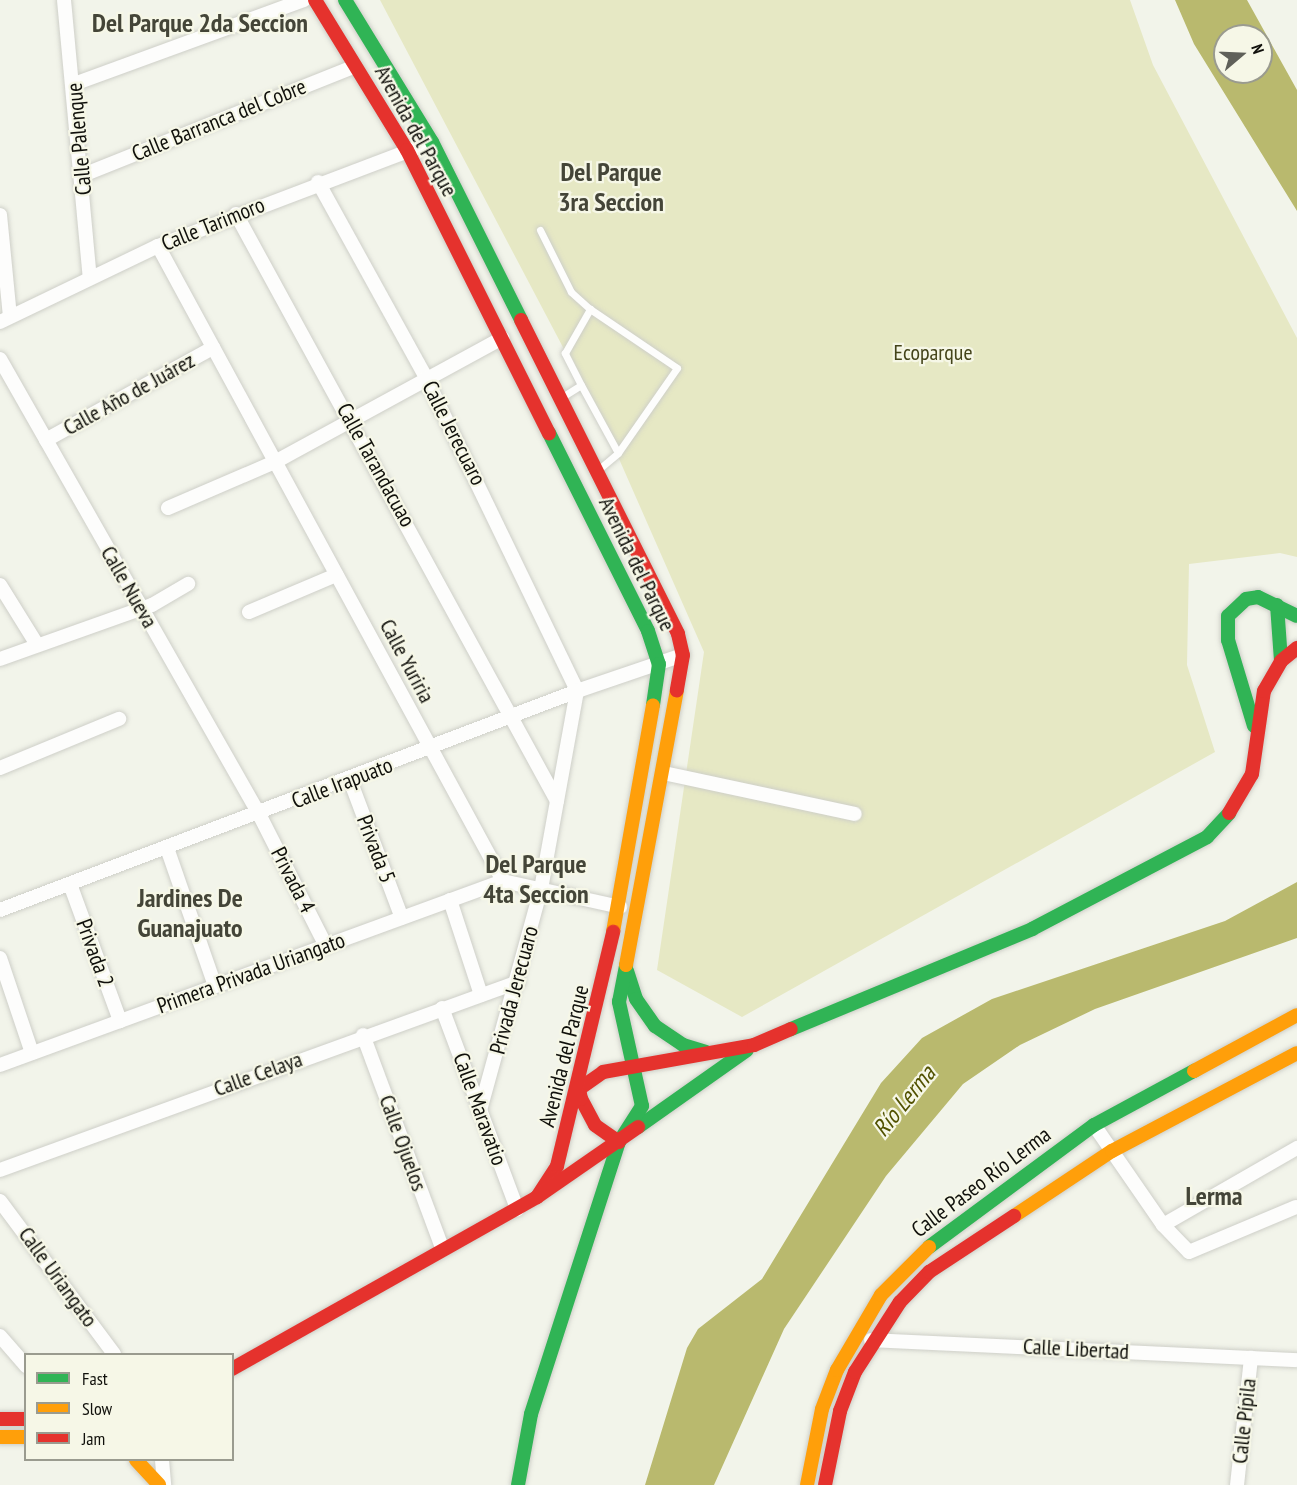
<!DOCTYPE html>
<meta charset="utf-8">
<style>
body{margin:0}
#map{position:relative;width:1297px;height:1485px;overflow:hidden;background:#f2f4ea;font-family:"PT Sans Narrow",sans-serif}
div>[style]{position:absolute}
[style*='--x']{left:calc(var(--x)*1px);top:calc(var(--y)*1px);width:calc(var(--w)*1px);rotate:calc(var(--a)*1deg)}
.green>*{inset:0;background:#e6e8c4}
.water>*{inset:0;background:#b9b96e}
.roads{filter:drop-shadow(0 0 2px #cecfc8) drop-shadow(0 0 2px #cecfc8)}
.lane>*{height:7px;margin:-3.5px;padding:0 3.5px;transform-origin:3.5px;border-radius:3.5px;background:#fdfdfc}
.street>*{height:14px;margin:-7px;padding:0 7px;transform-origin:7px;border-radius:7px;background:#fdfdfc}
.fast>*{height:14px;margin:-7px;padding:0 7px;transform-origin:7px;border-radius:7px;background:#30b455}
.slow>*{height:14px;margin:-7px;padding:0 7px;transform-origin:7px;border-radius:7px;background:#ff9f0a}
.jam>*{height:14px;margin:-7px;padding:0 7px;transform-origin:7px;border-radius:7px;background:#e5322d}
span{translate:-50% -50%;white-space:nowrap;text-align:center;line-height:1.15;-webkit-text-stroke:4.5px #f6f7e7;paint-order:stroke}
.street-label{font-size:22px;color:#10100b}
.park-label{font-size:22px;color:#44441a}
.water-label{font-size:24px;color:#515100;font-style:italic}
.quarter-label{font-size:26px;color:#444538;font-weight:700}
.legend{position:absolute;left:24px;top:1353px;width:210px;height:108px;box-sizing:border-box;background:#f6f7e7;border:2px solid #9a9b8f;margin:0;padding:8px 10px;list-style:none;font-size:18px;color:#10100b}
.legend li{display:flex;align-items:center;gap:12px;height:30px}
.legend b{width:30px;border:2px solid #9a9b8f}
.north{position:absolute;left:1213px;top:24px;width:60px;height:60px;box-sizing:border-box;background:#f6f7e7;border:2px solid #9a9b8f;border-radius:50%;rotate:71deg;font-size:16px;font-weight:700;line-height:24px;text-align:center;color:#10100b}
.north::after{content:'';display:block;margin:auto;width:21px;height:27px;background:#5f6059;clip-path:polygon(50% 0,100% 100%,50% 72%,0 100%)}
</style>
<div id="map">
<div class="green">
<i style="clip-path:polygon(380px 0,1130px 0,1153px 65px,1297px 338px,1297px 557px,1280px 553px,1189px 564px,1187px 665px,1215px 752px,742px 1017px,657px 970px,704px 652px,605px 427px)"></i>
</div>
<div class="water">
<i style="clip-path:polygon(evenodd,1175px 0,1247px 0,1297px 90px,1297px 211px,1194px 44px,1175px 0,1225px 36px,1261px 36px,1261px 72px,1225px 72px,1225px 36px)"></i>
<i style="clip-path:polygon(1297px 882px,1297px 938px,1095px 1009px,1020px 1045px,963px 1084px,886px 1176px,784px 1329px,714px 1485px,645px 1485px,687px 1348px,698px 1329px,762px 1279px,881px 1083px,922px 1038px,992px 999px,1225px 921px)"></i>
</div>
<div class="roads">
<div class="lane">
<i style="--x:540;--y:230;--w:69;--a:63.4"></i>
<i style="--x:571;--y:292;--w:25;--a:42"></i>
<i style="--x:581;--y:385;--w:77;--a:61.4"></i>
<i style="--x:562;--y:397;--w:22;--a:-32"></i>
<i style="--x:581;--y:385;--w:36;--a:-117"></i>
<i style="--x:565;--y:353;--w:51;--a:-60.4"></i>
<i style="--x:590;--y:309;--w:105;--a:34.1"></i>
<i style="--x:677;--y:368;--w:103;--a:124.8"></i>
<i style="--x:618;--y:453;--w:25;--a:140"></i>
</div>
<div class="street">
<i style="--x:64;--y:0;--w:279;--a:84.7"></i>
<i style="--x:74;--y:84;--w:245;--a:-20.1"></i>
<i style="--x:83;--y:175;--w:293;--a:-21.8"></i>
<i style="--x:318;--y:182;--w:224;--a:61.1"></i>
<i style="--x:426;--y:378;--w:348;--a:64.2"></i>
<i style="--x:577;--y:691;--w:201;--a:100.3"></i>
<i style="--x:541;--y:889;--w:230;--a:105.4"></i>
<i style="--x:236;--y:214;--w:669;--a:61.33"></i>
<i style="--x:0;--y:215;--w:102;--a:84.4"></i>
<i style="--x:158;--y:246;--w:723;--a:61.48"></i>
<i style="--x:0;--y:322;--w:175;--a:-25.7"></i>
<i style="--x:158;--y:246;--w:293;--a:-20.8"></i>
<i style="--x:0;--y:359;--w:524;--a:60.35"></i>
<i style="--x:259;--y:814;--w:148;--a:63.1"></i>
<i style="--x:46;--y:440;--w:191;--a:-28.9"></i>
<i style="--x:168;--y:508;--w:116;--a:-23.3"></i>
<i style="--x:275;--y:462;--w:259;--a:-28.6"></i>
<i style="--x:0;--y:585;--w:68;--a:58.2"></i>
<i style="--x:249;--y:612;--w:95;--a:-23"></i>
<i style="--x:0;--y:659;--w:161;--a:-19.6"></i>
<i style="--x:152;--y:605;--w:42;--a:-30.3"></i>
<i style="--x:0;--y:768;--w:129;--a:-22.4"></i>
<i style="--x:664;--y:773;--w:195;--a:12.1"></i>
<i style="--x:350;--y:780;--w:147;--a:69.4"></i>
<i style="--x:167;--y:848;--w:146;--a:70.8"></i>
<i style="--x:503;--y:881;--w:120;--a:12.5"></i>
<i style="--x:70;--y:884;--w:146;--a:69.9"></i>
<i style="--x:450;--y:900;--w:100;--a:71.9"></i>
<i style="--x:0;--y:910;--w:617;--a:-20.78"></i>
<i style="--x:577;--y:691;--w:112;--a:-18.8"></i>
<i style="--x:0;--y:958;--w:100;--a:71.4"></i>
<i style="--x:442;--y:1008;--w:215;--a:69.5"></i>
<i style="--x:363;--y:1035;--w:229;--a:69.6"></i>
<i style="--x:0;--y:1065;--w:536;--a:-20.09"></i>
<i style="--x:1094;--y:1125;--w:121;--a:55.4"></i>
<i style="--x:1163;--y:1225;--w:37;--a:46"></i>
<i style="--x:1189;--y:1252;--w:116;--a:-22.8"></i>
<i style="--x:0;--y:1170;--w:551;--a:-19.95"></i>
<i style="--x:0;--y:1201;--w:191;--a:53.3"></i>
<i style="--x:1163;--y:1225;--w:155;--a:-29.9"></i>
<i style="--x:0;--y:1336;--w:40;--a:49"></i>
<i style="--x:871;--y:1340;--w:426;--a:2.7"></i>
<i style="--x:162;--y:1460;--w:25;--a:85"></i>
<i style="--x:1237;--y:1485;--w:128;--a:-83.7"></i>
</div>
<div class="fast">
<i style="--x:345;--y:0;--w:167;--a:58.5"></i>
<i style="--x:432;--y:142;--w:199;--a:63.4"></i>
<i style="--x:549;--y:433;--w:221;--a:63.4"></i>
<i style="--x:648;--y:631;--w:35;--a:72"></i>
<i style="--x:659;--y:664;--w:41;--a:98.3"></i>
<i style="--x:1277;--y:605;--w:56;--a:85.9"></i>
<i style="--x:1254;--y:726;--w:90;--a:-106.8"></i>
<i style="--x:1228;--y:640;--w:24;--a:-90"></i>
<i style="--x:1228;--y:616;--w:25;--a:-43"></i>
<i style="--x:1246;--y:599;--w:12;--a:-9"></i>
<i style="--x:1258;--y:597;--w:43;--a:26"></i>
<i style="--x:627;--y:971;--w:29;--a:72"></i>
<i style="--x:636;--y:999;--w:33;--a:55"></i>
<i style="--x:655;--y:1026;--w:34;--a:34"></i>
<i style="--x:683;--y:1045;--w:24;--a:17"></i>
<i style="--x:791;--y:1029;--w:261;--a:-22.5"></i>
<i style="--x:1032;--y:929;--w:198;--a:-27.7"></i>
<i style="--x:1207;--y:837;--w:33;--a:-47"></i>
<i style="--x:638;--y:1127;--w:133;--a:-35.2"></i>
<i style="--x:929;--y:1247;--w:205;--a:-36.5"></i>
<i style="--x:1094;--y:1125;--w:114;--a:-28.4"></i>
<i style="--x:518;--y:1485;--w:72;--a:-79.6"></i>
<i style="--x:531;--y:1414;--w:286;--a:-72.1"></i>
<i style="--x:619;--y:1142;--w:43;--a:-57.4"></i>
<i style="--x:642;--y:1106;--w:107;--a:-102.5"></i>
<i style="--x:619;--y:1002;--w:38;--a:-79"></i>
</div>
<div class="slow">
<i style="--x:613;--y:932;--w:230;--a:-80"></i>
<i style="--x:626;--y:965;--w:280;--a:-79.5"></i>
<i style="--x:1194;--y:1071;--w:117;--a:-28.5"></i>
<i style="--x:1014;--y:1216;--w:118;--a:-33.6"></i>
<i style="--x:1112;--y:1151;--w:209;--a:-27.9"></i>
<i style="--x:0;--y:1437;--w:26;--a:0"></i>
<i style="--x:136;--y:1460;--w:34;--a:47"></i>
<i style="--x:807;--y:1485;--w:77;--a:-78.8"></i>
<i style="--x:822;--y:1409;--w:42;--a:-69"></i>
<i style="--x:837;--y:1370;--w:87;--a:-59.6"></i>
<i style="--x:881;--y:1295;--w:68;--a:-45"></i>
</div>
<div class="jam">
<i style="--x:315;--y:0;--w:176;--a:58.5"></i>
<i style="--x:407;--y:150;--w:317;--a:63.4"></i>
<i style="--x:521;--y:320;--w:351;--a:63.4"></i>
<i style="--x:678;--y:634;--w:22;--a:77"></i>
<i style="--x:683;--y:655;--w:36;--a:100"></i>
<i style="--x:1229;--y:813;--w:45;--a:-59.5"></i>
<i style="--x:1252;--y:774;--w:84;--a:-81.8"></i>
<i style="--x:1264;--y:691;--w:34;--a:-60"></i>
<i style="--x:1281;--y:661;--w:21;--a:-39"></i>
<i style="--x:619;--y:1142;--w:29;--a:-145"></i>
<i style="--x:595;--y:1125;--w:30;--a:-118"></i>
<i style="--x:581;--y:1099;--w:10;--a:-101"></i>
<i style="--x:579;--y:1089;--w:29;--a:-35"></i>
<i style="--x:603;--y:1072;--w:153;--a:-10.1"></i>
<i style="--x:754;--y:1045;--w:40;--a:-23.4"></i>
<i style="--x:537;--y:1197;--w:37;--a:-57"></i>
<i style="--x:557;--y:1166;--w:241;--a:-76.5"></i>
<i style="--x:232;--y:1369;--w:350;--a:-29.4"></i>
<i style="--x:537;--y:1197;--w:123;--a:-34.7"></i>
<i style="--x:0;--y:1419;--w:26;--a:0"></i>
<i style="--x:825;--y:1485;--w:76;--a:-78.5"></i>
<i style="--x:840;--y:1411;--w:42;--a:-69"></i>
<i style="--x:855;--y:1372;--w:83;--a:-57.3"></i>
<i style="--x:900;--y:1302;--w:42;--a:-46"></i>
<i style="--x:929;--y:1272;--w:102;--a:-33.4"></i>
</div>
</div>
<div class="street-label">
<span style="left:219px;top:120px;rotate:-22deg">Calle Barranca del Cobre</span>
<span style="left:416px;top:131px;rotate:61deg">Avenida del Parque</span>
<span style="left:79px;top:139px;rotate:-95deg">Calle Palenque</span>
<span style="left:213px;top:224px;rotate:-22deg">Calle Tarimoro</span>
<span style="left:129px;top:394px;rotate:-29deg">Calle Año de Juárez</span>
<span style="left:454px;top:433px;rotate:63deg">Calle Jerecuaro</span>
<span style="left:376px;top:465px;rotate:61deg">Calle Tarandacuao</span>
<span style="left:637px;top:564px;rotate:64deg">Avenida del Parque</span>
<span style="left:129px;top:587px;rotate:60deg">Calle Nueva</span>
<span style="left:407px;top:661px;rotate:62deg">Calle Yuriria</span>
<span style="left:342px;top:783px;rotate:-21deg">Calle Irapuato</span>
<span style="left:376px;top:849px;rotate:69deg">Privada 5</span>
<span style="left:293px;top:880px;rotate:63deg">Privada 4</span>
<span style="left:95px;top:953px;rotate:70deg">Privada 2</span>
<span style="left:251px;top:973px;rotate:-20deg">Primera Privada Uriangato</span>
<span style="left:514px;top:990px;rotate:-75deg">Privada Jerecuaro</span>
<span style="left:564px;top:1056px;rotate:-76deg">Avenida del Parque</span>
<span style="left:258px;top:1074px;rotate:-20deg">Calle Celaya</span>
<span style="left:480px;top:1109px;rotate:70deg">Calle Maravatio</span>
<span style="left:403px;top:1143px;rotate:70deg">Calle Ojuelos</span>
<span style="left:981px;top:1182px;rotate:-37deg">Calle Paseo Río Lerma</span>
<span style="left:58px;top:1277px;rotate:54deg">Calle Uriangato</span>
<span style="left:1076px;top:1349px;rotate:3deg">Calle Libertad</span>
<span style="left:1244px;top:1421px;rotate:-84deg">Calle Pípila</span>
</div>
<div class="park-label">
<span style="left:933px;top:353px">Ecoparque</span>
</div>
<div class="water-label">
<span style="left:904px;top:1101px;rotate:-51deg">Río Lerma</span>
</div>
<div class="quarter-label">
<span style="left:200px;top:23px">Del Parque 2da Seccion</span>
<span style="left:611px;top:187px">Del Parque<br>3ra Seccion</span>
<span style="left:536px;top:879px">Del Parque<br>4ta Seccion</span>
<span style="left:190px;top:913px">Jardines De<br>Guanajuato</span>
<span style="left:1214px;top:1196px">Lerma</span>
</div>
<ul class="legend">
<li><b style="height:8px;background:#30b455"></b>Fast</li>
<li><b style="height:8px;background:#ff9f0a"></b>Slow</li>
<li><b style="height:8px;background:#e5322d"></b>Jam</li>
</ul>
<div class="north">N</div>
</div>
